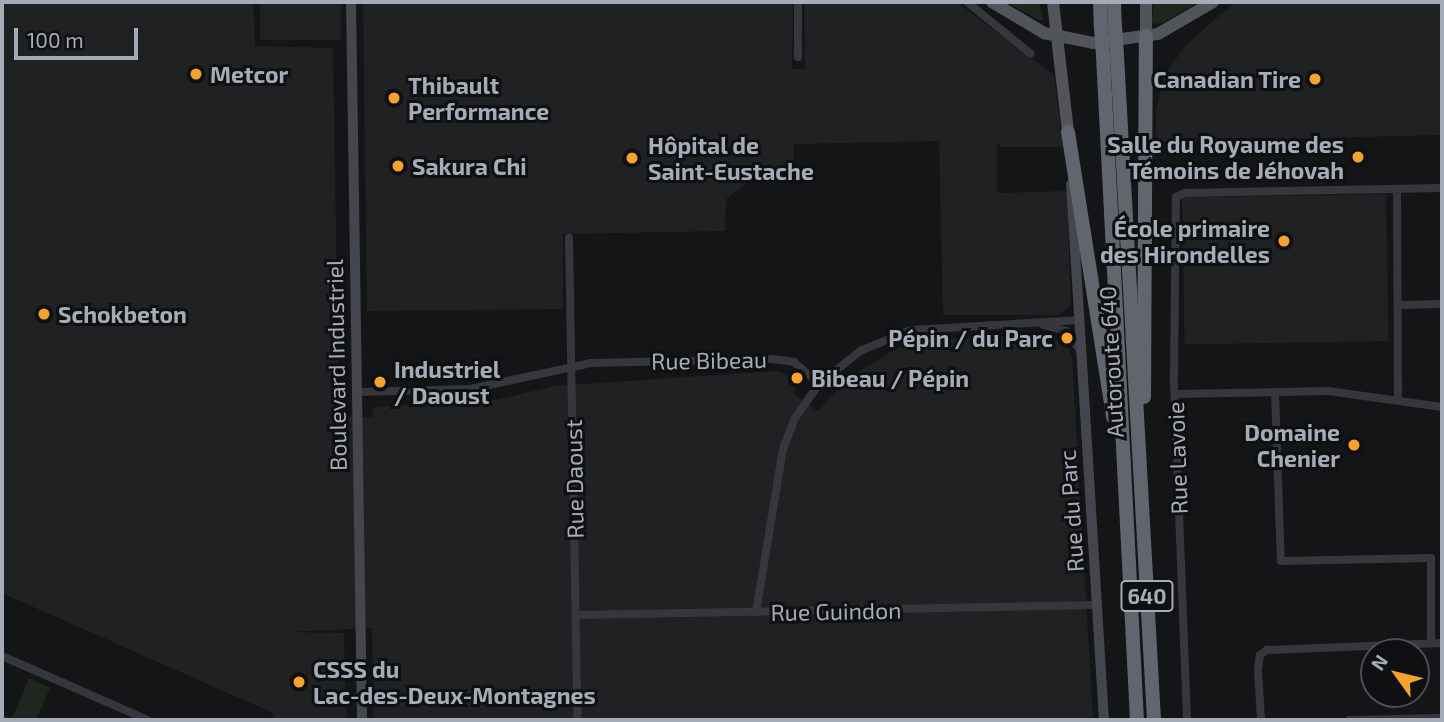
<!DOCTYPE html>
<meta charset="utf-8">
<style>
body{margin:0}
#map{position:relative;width:1444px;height:722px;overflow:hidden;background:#141516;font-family:"Exo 2",sans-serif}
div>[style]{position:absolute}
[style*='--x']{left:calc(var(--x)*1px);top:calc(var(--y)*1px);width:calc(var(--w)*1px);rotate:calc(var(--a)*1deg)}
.built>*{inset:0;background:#202123;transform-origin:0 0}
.green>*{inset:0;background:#1e261f}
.street>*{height:8px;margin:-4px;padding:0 4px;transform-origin:4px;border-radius:4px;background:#35373c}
.secondary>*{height:10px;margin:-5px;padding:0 5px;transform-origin:5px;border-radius:5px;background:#43464c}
.primary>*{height:12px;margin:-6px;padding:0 6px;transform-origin:6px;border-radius:6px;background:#51545b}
.highway>*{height:14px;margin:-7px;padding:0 7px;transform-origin:7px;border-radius:7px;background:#61656d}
.highway-bridge>*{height:14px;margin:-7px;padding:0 7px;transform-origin:7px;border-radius:7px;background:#61656d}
.dots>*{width:19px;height:19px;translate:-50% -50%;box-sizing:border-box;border:4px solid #0f1011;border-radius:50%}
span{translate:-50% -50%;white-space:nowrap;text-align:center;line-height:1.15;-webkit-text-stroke:6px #0f1011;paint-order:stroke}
.shield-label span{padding:2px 5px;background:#0f1011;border:2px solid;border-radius:5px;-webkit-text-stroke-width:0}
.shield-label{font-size:21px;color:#a6acb7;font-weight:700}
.poi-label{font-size:23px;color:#a6acb7;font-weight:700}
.left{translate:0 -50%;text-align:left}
.right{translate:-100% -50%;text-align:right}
.street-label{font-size:23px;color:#a6acb7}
.frame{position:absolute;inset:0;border:4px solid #a6acb7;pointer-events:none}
.north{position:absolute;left:1360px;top:638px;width:70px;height:70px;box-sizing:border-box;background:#0f1011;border:2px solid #4b4e53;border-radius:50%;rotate:304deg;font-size:19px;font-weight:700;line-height:28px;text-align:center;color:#a6acb7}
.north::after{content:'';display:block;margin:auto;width:24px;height:32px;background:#f9a22a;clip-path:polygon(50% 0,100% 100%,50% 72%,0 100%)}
.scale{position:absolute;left:14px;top:28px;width:124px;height:32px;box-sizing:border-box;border:4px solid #a6acb7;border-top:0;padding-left:9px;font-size:21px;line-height:24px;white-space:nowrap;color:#a6acb7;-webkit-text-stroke:5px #0f1011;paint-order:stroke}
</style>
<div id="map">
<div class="built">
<i style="clip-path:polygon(2px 2px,253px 2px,255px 46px,333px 48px,339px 417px,372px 417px,374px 407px,497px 400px,554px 386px,777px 371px,788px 375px,795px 385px,794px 394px,817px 411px,849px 378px,897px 348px,929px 340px,1019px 335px,1065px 340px,1072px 357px,1093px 720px,374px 720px,372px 628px,287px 632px,344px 633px,346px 720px,274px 720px,273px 713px,2px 593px)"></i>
<i style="left:260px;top:2px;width:81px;height:38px"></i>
<i style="clip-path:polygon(363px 2px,793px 2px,792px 69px,805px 69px,804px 2px,957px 2px,1054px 75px,1063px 147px,1001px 147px,997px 141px,997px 193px,1067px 191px,1071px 305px,1059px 315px,943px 315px,939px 141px,794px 144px,793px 172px,761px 173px,726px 199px,725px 231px,563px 234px,563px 309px,367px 311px)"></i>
<i style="clip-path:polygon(1235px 2px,1442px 2px,1442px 135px,1156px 142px,1156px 110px,1164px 75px,1187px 44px)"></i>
<i style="left:1386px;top:194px;width:147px;height:204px;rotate:89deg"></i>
</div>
<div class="green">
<i style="clip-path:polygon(1006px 2px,1039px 2px,1043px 20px,1039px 20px)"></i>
<i style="clip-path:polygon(1153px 2px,1199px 2px,1162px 23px,1152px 24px)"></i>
<i style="clip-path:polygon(29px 678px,50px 688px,36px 720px,2px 720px,2px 715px,12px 718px)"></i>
</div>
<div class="street">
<i style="--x:798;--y:2;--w:55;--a:90"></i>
<i style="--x:967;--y:2;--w:82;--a:39.1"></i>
<i style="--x:1397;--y:189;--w:211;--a:89.7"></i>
<i style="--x:569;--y:238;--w:482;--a:89"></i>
<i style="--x:1398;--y:305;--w:44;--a:-1.3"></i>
<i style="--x:1044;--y:325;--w:23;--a:15"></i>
<i style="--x:1066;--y:331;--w:24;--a:54"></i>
<i style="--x:358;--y:392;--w:112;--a:-1.5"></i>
<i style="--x:470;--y:389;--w:124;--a:-12.1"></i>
<i style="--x:591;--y:363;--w:180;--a:-1.3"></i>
<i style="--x:771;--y:359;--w:23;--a:7"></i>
<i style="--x:794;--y:362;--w:33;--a:41"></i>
<i style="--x:819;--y:384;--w:53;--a:-38.8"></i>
<i style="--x:860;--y:351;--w:55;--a:-22.4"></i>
<i style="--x:911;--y:330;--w:166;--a:-3.4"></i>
<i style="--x:1275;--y:393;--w:168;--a:88"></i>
<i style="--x:1281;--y:561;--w:150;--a:-1.1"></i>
<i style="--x:1431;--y:558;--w:85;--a:90"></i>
<i style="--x:1175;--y:394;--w:153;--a:-1.1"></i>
<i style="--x:1328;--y:391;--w:115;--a:8"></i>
<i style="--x:756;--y:612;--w:165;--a:-80.6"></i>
<i style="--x:783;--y:449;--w:33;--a:-69"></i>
<i style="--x:795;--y:418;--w:42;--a:-54.8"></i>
<i style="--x:576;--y:615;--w:521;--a:-1.1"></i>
<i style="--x:2;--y:656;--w:159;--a:23.7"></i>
<i style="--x:1187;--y:720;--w:344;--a:-92.2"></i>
<i style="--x:1174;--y:376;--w:179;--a:-89.4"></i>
<i style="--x:1176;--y:197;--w:10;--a:-24"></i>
<i style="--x:1185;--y:193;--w:257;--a:-1.1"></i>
<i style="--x:1261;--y:720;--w:51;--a:-93.4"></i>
<i style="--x:1258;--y:669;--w:14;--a:-82"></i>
<i style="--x:1260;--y:655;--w:9;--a:-36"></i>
<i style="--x:1267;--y:650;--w:175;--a:-2.3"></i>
<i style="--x:1349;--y:720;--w:93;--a:-1.2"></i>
</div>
<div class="secondary">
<i style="--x:351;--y:2;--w:718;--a:89.12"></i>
<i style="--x:1071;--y:184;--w:537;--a:86.48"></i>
</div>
<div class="primary">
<i style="--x:992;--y:2;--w:61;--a:30.8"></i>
<i style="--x:1044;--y:33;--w:50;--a:11.5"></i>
<i style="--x:1093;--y:43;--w:66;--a:-7.9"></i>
<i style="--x:1158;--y:34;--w:64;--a:-30.2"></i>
<i style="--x:1053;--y:2;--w:131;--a:83.4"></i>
<i style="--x:1146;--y:2;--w:34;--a:90"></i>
</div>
<div class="highway">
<i style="--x:1100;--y:2;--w:25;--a:88"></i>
<i style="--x:1114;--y:2;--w:24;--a:88"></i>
<i style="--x:1103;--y:56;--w:665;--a:87.07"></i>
<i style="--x:1117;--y:56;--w:665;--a:86.81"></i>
<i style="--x:1068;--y:132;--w:289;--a:81"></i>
<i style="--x:1144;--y:397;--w:361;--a:-89.7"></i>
</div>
<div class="highway-bridge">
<i style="--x:1115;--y:26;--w:30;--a:86"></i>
<i style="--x:1101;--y:27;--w:29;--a:86"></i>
</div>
<div class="dots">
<i style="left:196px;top:74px;background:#f9a22a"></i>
<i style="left:1315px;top:79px;background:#f9a22a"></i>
<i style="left:394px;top:98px;background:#f9a22a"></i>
<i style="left:1358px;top:157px;background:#f9a22a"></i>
<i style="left:632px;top:158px;background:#f9a22a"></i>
<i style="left:398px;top:166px;background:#f9a22a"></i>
<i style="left:1284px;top:241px;background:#f9a22a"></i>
<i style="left:44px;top:314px;background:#f9a22a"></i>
<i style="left:1067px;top:338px;background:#f9a22a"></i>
<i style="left:797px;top:378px;background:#f9a22a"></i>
<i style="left:380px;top:382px;background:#f9a22a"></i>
<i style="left:1354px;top:445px;background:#f9a22a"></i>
<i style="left:299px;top:682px;background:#f9a22a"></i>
</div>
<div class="shield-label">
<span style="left:1147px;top:596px">640</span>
</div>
<div class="poi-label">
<span class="left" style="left:210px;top:74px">Metcor</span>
<span class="right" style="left:1301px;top:79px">Canadian Tire</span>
<span class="left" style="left:408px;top:98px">Thibault<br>Performance</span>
<span class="right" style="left:1344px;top:157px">Salle du Royaume des<br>Témoins de Jéhovah</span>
<span class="left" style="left:648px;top:158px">Hôpital de<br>Saint-Eustache</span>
<span class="left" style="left:412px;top:166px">Sakura Chi</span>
<span class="right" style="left:1270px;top:241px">École primaire<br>des Hirondelles</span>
<span class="left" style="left:58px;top:314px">Schokbeton</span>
<span class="right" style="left:1053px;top:338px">Pépin / du Parc</span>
<span class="left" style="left:394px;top:382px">Industriel<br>/ Daoust</span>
<span class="left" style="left:811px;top:378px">Bibeau / Pépin</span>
<span class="right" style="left:1340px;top:445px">Domaine<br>Chenier</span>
<span class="left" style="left:313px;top:682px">CSSS du<br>Lac-des-Deux-Montagnes</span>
</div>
<div class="street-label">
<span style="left:709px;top:360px;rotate:-1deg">Rue Bibeau</span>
<span style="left:1111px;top:362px;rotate:-93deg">Autoroute 640</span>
<span style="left:336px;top:365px;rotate:-91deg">Boulevard Industriel</span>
<span style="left:1177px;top:458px;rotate:-92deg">Rue Lavoie</span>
<span style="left:574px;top:479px;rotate:-91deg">Rue Daoust</span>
<span style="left:1071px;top:511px;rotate:-94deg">Rue du Parc</span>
<span style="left:836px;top:611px;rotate:-1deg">Rue Guindon</span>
</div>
<div class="frame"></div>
<div class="north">N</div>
<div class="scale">100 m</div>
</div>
